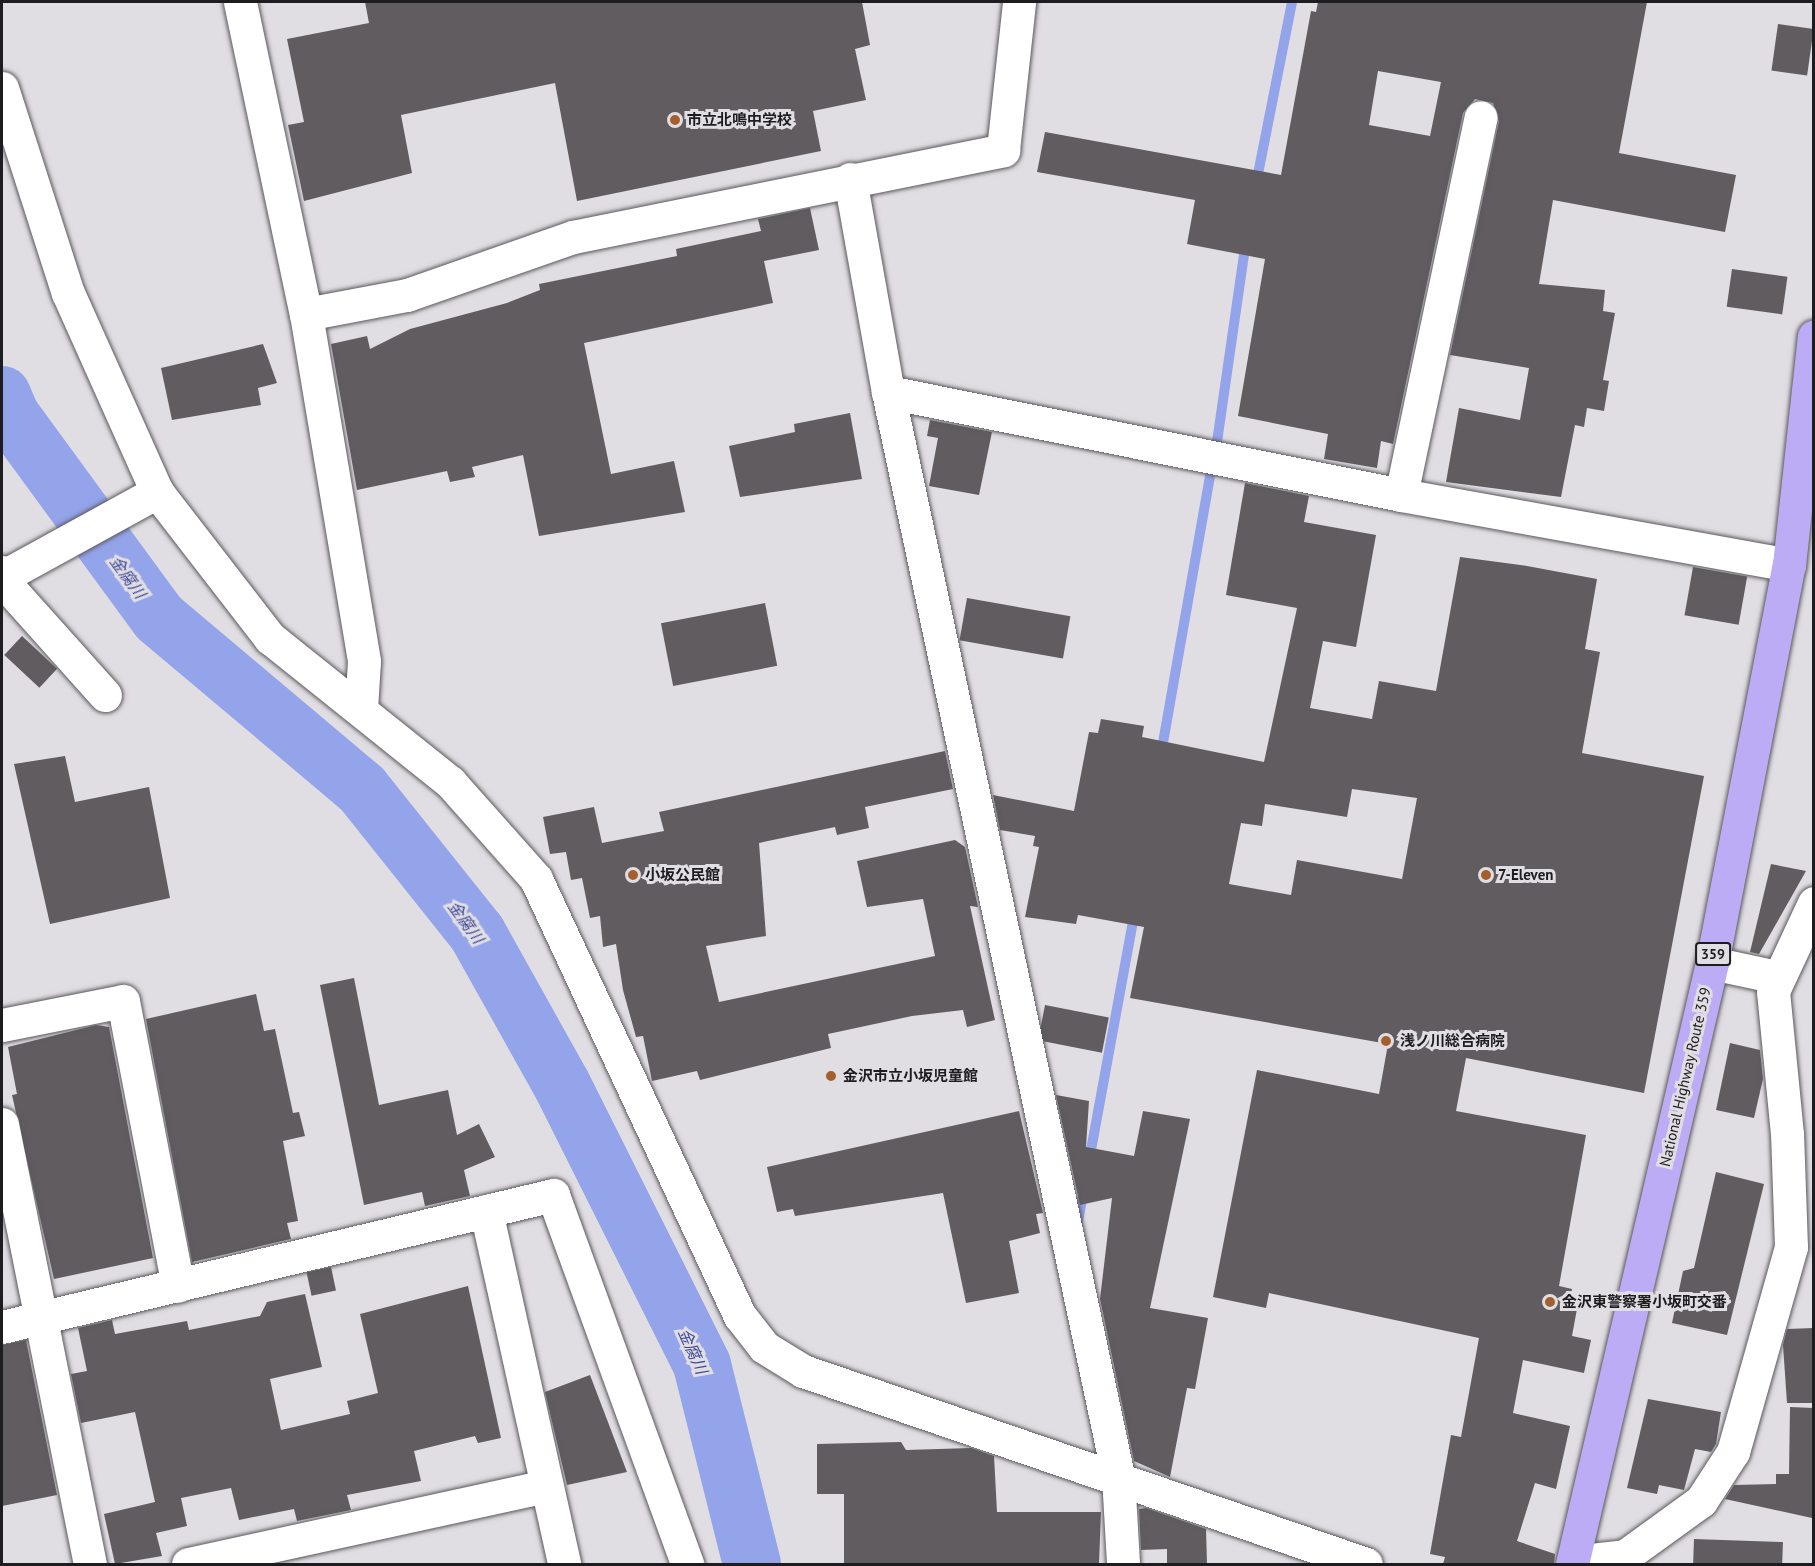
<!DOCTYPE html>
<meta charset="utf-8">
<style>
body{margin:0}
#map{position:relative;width:1815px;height:1566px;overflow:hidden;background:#e1dee3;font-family:"PT Sans","Noto Sans JP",sans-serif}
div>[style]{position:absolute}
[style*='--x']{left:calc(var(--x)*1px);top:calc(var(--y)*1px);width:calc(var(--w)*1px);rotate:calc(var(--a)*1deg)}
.stream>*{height:10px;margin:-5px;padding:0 5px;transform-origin:5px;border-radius:5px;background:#93a4ea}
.river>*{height:58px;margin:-29px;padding:0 29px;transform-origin:29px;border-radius:29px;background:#93a4ea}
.building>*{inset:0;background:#605c5f;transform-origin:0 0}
.roads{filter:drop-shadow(0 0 2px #5a585c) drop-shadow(0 0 2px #5a585c)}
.street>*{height:33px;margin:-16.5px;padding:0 16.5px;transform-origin:16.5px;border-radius:16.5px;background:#fff}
.secondary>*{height:33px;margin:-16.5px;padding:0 16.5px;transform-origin:16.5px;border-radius:16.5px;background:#fff}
.highway>*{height:33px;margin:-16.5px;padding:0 16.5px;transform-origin:16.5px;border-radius:16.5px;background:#bcacf6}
.dots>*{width:16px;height:16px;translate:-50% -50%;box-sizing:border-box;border:3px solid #e1dee3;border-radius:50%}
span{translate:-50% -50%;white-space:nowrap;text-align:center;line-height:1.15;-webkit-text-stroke:6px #e1dee3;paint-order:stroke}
.shield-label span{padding:2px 4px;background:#e1dee3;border:2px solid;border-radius:4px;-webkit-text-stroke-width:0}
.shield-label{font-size:14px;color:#1d1c1e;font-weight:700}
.poi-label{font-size:15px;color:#1d1c1e;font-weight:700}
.left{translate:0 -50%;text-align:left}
.street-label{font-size:15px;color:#1d1c1e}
.water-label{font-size:16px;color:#3b4698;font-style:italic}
.frame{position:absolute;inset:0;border:3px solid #1d1c1e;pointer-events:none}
</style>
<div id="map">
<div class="stream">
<i style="--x:1256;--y:184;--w:186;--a:-78.8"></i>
<i style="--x:1217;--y:442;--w:203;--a:-81.8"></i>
<i style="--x:1161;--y:754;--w:292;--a:-80"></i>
<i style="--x:1089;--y:1161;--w:254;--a:-79.6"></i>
<i style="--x:1077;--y:1226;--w:36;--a:-79"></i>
</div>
<div class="river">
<i style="--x:2;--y:395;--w:23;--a:67"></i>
<i style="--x:11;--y:416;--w:250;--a:53.8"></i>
<i style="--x:159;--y:618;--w:265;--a:40.1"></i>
<i style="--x:362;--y:789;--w:184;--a:51.4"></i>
<i style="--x:477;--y:933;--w:174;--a:60.8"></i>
<i style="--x:562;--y:1085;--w:313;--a:63.4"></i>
<i style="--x:702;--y:1365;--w:205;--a:75.9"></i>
</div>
<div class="building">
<i style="clip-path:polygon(365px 2px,862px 2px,870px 45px,855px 49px,866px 100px,813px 111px,821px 151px,577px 201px,555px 83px,401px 115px,412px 173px,304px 201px,288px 125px,304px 122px,287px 39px,369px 23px)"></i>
<i style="clip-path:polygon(evenodd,1318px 2px,1647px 2px,1619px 153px,1736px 175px,1725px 232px,1553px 200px,1539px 284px,1605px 290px,1603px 311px,1615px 313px,1603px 380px,1609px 381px,1604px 411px,1587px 408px,1584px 427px,1575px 425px,1561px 497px,1446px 482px,1459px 408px,1520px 420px,1529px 368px,1450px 355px,1499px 121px,1493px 103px,1475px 99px,1463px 113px,1393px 444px,1381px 441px,1377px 468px,1324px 459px,1328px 434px,1238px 416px,1265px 259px,1187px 244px,1195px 200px,1037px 172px,1045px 132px,1281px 175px,1311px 11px,1316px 12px,1318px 2px,1378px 71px,1441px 82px,1430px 136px,1369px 125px,1378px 71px)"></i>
<i style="left:1778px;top:24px;width:36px;height:47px;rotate:8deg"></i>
<i style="clip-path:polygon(810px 208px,819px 250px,764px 261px,773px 303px,584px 343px,611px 474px,674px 461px,685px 512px,539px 536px,523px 455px,472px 467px,475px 477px,450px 482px,447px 471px,357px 490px,331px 344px,367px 336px,370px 349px,410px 329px,507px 303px,540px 290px,539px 284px,677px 256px,676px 249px,761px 231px,758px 219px)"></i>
<i style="left:1732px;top:269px;width:56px;height:38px;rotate:8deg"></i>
<i style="clip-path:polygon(263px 344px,277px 383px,258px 388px,261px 405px,172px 420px,161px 368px)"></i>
<i style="clip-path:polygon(850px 413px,862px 479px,740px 497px,729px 446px,795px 432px,794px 424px)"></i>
<i style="clip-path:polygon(930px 420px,992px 432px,979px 495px,929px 486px,938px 438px,927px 436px)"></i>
<i style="clip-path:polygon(evenodd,1245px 483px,1309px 496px,1304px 522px,1376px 535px,1356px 647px,1323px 641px,1310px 708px,1372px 719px,1379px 681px,1436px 691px,1460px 557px,1527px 566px,1597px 579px,1585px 649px,1600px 652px,1582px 753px,1704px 776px,1644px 1093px,1466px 1058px,1456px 1111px,1586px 1135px,1559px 1286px,1572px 1289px,1571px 1296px,1579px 1298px,1572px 1336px,1591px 1340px,1584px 1373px,1523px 1360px,1513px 1413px,1570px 1426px,1556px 1489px,1535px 1483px,1517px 1541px,1555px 1554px,1554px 1564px,1443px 1564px,1445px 1557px,1430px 1554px,1451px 1435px,1461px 1437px,1479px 1338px,1269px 1293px,1266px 1308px,1213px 1297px,1257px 1070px,1379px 1094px,1388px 1044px,1130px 998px,1144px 927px,1078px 915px,1076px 924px,1025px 917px,1039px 847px,1033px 846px,1035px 836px,1000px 830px,993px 795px,1074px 811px,1089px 732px,1098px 733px,1101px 719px,1144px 726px,1142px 737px,1264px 762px,1297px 608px,1226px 595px,1245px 483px,1352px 789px,1417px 798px,1402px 879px,1297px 860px,1291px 895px,1229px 884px,1241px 823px,1262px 826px,1265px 804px,1347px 817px,1352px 789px)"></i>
<i style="left:1693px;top:567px;width:55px;height:49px;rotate:10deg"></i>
<i style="left:967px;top:598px;width:105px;height:43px;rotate:10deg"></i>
<i style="left:765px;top:603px;width:64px;height:106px;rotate:79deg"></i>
<i style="left:22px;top:636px;width:48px;height:26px;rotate:43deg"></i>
<i style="clip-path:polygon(945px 751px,953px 789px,865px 807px,869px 828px,837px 835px,835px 827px,759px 843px,766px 936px,706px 946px,719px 1002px,935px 956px,923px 899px,867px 907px,857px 861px,955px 840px,965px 847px,978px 907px,970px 906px,995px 1020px,967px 1027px,963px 1010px,912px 1016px,828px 1034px,831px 1048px,700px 1080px,697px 1071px,652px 1081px,643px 1036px,636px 1037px,623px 990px,616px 944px,603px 947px,600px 916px,590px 918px,582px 878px,571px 880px,566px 852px,550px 854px,543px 817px,594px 807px,602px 843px,664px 831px,659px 812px)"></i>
<i style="clip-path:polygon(65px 756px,75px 802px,149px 787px,170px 898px,50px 924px,14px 764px)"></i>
<i style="clip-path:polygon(1771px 864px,1806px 871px,1759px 954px,1750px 952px)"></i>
<i style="clip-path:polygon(354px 978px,379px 1105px,448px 1090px,457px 1135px,479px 1124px,495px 1157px,464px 1170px,470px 1196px,425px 1206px,422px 1192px,364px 1205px,320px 985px)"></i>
<i style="clip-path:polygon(256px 994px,264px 1031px,275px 1029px,293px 1113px,299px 1112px,305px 1136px,283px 1141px,298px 1221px,287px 1223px,291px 1239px,192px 1262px,146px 1019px)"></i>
<i style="left:1045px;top:1005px;width:65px;height:36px;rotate:11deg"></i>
<i style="clip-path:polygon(96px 1025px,109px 1027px,153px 1258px,54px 1279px,12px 1095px,17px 1094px,8px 1047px)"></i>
<i style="clip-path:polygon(1730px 1043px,1760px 1050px,1763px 1079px,1754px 1118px,1716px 1110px)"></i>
<i style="clip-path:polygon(1056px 1095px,1089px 1101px,1086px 1147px,1134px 1156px,1143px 1111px,1190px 1119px,1150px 1308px,1208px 1318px,1195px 1389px,1187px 1388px,1170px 1477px,1134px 1461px,1100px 1299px,1112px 1198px,1080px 1205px)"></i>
<i style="clip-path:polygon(1019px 1111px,1043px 1213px,1036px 1214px,1040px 1233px,1009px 1241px,1019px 1293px,966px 1303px,943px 1193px,795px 1216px,793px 1209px,777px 1212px,767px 1167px)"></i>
<i style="clip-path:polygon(1716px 1172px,1764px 1184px,1727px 1335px,1672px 1323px,1683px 1271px,1694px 1268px)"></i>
<i style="left:331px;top:1267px;width:24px;height:25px;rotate:78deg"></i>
<i style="clip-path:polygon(468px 1286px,501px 1438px,478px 1443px,475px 1436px,414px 1451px,421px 1481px,347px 1495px,351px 1510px,297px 1521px,294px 1509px,239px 1520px,231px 1488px,181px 1498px,187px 1526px,156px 1533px,162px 1556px,115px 1564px,104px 1514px,155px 1502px,135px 1412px,81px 1423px,71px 1374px,87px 1371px,78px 1328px,112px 1320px,115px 1334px,187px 1321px,189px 1330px,260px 1316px,267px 1302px,305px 1294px,322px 1367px,270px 1379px,281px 1430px,350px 1414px,347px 1401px,378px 1393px,360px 1314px)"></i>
<i style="clip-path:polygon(1814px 1328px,1814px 1403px,1787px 1403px,1783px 1345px,1787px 1329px)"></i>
<i style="clip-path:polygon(26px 1340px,57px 1495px,2px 1506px,2px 1345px)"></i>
<i style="clip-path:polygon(590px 1375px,627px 1472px,567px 1485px,545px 1392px)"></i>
<i style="clip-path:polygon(1648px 1399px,1721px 1412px,1716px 1444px,1711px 1452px,1695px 1449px,1684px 1490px,1659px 1485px,1657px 1494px,1627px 1488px)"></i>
<i style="clip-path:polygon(1790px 1407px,1814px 1408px,1812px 1518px,1725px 1499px,1734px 1485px,1776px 1484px,1776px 1474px,1789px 1474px)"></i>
<i style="clip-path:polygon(901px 1442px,906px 1450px,971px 1448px,994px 1456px,997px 1512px,1101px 1512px,1099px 1564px,844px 1564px,844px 1494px,817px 1494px,817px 1444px)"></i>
<i style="clip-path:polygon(1146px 1508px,1206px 1529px,1207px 1564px,1167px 1564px,1167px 1549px,1141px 1550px,1139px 1509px)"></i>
<i style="left:1694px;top:1539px;width:89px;height:25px;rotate:2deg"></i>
</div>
<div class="roads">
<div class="street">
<i style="--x:240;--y:2;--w:319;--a:78.1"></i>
<i style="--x:306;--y:314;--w:352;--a:80.5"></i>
<i style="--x:364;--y:661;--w:48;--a:93.6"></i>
<i style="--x:2;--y:88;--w:215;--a:72.2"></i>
<i style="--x:68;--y:293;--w:218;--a:65.9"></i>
<i style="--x:157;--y:492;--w:185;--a:52.3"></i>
<i style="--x:270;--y:638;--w:231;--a:38.7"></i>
<i style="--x:450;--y:782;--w:130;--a:48.4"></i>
<i style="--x:536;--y:879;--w:482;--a:65"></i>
<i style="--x:740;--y:1316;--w:39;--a:52"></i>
<i style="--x:764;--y:1347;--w:46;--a:31.6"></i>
<i style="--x:803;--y:1371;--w:595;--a:18.92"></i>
<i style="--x:850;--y:179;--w:216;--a:79.9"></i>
<i style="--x:888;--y:392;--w:1108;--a:78.02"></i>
<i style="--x:1118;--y:1476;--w:88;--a:86.7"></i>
<i style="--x:306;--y:314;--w:103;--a:-10.7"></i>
<i style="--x:407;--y:295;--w:176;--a:-19.3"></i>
<i style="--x:573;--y:237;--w:439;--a:-11.4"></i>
<i style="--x:1003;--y:150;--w:149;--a:-83.8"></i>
<i style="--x:888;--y:392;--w:523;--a:11.35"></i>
<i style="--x:1401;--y:495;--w:394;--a:10.2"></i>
<i style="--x:1401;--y:495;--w:386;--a:-78.1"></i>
<i style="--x:2;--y:572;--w:20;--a:63"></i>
<i style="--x:11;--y:590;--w:141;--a:48.2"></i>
<i style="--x:4;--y:576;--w:175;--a:-28.8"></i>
<i style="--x:1712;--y:963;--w:66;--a:12.2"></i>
<i style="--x:2;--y:1025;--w:123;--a:-11.2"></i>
<i style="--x:123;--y:1001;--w:290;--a:79.1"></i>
<i style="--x:2;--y:1124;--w:449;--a:78.7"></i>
<i style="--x:486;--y:1211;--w:362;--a:77.5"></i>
<i style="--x:2;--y:1327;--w:567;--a:-13.47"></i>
<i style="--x:553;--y:1195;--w:393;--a:70"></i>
<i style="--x:188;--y:1564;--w:367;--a:-12.3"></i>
</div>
<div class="secondary">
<i style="--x:1573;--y:1562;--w:52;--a:-6.6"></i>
<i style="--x:1625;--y:1556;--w:94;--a:-35.9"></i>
<i style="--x:1701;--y:1501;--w:59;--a:-56.9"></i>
<i style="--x:1733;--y:1452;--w:213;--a:-74.2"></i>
<i style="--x:1791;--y:1247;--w:113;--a:-92"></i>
<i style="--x:1787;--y:1134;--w:144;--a:-95.6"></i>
<i style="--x:1773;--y:991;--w:97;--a:-65"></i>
</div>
<div class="highway">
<i style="--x:1572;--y:1564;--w:617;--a:-76.89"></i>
<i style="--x:1712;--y:963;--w:405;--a:-79.1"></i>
<i style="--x:1789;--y:565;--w:230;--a:-83.8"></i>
</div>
</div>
<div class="dots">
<i style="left:675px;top:120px;background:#a3602e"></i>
<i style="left:633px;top:875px;background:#a3602e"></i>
<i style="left:1486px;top:875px;background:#a3602e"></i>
<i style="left:1386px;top:1041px;background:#a3602e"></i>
<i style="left:831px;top:1076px;background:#a3602e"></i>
<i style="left:1550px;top:1302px;background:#a3602e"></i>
</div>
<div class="shield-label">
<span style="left:1713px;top:954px">359</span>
</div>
<div class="poi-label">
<span class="left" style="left:687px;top:120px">市立北鳴中学校</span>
<span class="left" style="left:645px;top:875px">小坂公民館</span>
<span class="left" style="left:1498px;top:875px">7-Eleven</span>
<span class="left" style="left:1400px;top:1041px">浅ノ川総合病院</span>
<span class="left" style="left:843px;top:1076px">金沢市立小坂児童館</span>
<span class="left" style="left:1562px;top:1302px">金沢東警察署小坂町交番</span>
</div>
<div class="street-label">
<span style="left:1685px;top:1077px;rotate:-77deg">National Highway Route 359</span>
</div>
<div class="water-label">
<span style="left:128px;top:577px;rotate:54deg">金腐川</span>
<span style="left:466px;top:922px;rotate:54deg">金腐川</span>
<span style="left:693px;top:1351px;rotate:66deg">金腐川</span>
</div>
<div class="frame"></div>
</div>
